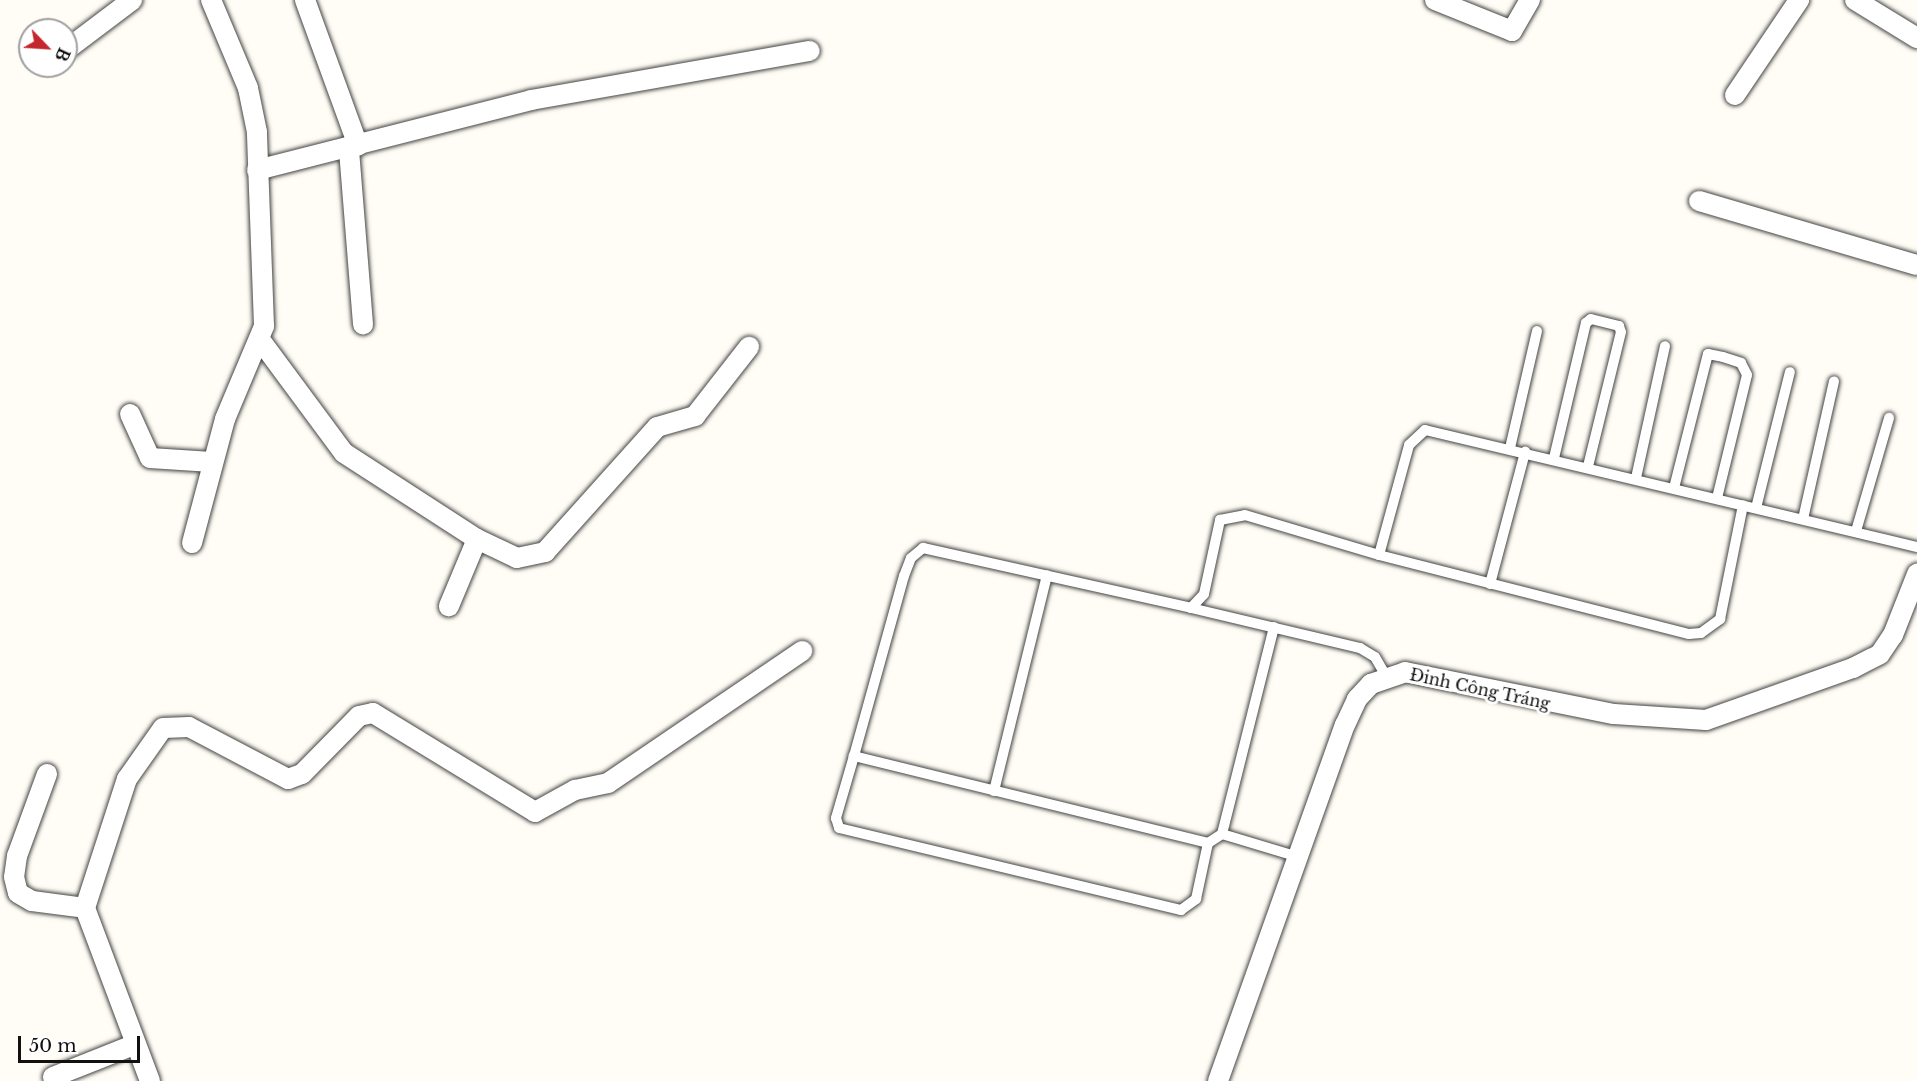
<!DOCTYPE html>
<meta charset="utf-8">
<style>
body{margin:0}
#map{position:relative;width:1917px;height:1081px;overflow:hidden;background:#fffdf5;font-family:"Libre Baskerville",serif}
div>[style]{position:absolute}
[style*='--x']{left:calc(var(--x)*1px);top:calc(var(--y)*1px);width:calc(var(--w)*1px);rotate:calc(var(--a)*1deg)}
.roads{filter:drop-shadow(0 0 2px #444) drop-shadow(0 0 2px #444)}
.service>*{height:10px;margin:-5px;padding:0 5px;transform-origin:5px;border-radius:5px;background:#fff}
.minor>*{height:20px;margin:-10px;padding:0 10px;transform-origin:10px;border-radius:10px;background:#fff}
span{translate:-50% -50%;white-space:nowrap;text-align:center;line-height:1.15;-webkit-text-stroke:6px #fff;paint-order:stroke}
.street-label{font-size:16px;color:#111}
.north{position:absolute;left:18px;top:18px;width:60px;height:60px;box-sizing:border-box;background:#fff;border:2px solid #a0a0a0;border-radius:50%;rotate:115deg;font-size:16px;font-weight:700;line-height:24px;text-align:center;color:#111}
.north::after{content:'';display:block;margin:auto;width:21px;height:27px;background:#c4262e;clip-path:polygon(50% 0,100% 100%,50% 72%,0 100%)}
.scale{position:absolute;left:18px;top:1036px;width:122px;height:27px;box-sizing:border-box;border:3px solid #111;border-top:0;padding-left:8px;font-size:18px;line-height:21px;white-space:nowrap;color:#111;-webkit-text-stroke:4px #fff;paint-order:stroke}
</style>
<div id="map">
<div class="roads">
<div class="service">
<i style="--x:1510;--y:448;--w:120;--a:-77"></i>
<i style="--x:1554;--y:458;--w:139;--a:-76.7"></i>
<i style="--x:1586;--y:323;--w:6;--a:-39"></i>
<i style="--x:1591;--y:319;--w:29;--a:14"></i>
<i style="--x:1619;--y:326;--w:6;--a:72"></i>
<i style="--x:1621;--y:332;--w:138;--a:103.8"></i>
<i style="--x:1636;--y:478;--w:135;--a:-77.6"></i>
<i style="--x:1674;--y:488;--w:138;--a:-75.8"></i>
<i style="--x:1708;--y:354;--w:15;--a:11"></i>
<i style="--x:1723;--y:357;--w:19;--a:18"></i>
<i style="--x:1741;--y:363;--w:13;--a:63"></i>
<i style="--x:1747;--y:375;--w:127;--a:103.7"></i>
<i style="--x:1756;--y:508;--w:140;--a:-76"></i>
<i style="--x:1803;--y:519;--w:141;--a:-77.3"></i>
<i style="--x:1856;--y:531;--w:118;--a:-73.7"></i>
<i style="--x:1379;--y:555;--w:114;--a:-74.7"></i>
<i style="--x:1409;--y:445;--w:22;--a:-43"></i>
<i style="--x:1425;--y:430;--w:506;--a:13.38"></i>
<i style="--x:1490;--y:584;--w:137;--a:-75.1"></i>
<i style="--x:1191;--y:608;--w:174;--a:13.3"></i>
<i style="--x:1360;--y:648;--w:17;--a:31"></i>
<i style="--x:1375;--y:657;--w:22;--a:60"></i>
<i style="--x:1274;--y:627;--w:213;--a:104.1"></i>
<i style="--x:1222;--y:834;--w:17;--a:147"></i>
<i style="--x:1208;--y:843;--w:365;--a:-166.2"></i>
<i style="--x:854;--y:756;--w:187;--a:-74.5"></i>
<i style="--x:904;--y:576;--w:19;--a:-69"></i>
<i style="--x:911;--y:558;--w:16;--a:-40"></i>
<i style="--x:923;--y:548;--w:275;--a:12.6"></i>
<i style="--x:1191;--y:608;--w:19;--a:-47"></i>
<i style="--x:1204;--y:594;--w:76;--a:-77.8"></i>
<i style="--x:1220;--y:520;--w:25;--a:-11"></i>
<i style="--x:1245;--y:515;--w:140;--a:16.6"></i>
<i style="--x:1379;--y:555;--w:320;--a:14.3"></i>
<i style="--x:1689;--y:634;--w:12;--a:-5"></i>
<i style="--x:1701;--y:633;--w:24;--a:-36"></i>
<i style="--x:1720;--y:619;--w:116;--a:-78.6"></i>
<i style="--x:854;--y:756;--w:65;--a:106.2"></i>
<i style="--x:836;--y:818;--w:10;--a:73"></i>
<i style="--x:839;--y:828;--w:352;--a:13.5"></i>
<i style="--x:1181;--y:910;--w:19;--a:-36"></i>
<i style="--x:1196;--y:899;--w:57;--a:-77.9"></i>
<i style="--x:994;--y:791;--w:222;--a:-76.2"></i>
<i style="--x:1222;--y:834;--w:79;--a:16.8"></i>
</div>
<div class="minor">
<i style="--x:305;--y:0;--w:155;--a:70"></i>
<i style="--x:1435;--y:0;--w:83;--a:21.9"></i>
<i style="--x:1512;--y:31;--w:36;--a:-60"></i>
<i style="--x:1855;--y:0;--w:73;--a:31.5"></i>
<i style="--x:66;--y:50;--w:83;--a:-37.1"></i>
<i style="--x:1735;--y:95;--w:115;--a:-56"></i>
<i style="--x:349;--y:150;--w:175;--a:85.4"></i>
<i style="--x:257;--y:170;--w:283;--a:-14.3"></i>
<i style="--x:531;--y:100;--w:283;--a:-10"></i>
<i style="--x:1699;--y:201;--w:227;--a:16.4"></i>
<i style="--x:261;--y:341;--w:139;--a:53.5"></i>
<i style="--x:344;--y:453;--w:158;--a:32.9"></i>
<i style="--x:477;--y:539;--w:73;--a:112.7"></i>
<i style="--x:130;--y:414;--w:48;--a:65.6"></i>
<i style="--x:150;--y:458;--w:62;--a:3.7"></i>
<i style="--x:477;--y:539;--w:44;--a:25.4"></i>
<i style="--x:517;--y:558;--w:29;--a:-12"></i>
<i style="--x:545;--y:552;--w:168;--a:-48.1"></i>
<i style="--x:657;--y:427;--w:40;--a:-16"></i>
<i style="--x:695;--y:416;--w:88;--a:-52"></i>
<i style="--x:192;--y:543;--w:128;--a:-75.1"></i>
<i style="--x:225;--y:419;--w:101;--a:-67.2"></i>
<i style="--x:264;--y:326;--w:194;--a:-92.1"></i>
<i style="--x:257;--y:132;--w:45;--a:-101.6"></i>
<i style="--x:248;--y:88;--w:95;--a:-112.8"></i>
<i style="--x:47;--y:774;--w:87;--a:110.1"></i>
<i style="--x:17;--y:856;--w:21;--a:98"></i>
<i style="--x:14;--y:877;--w:16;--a:76"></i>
<i style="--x:18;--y:893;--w:16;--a:30"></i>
<i style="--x:32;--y:901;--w:53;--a:7.5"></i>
<i style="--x:53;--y:1077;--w:89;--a:-21.7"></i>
<i style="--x:150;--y:1081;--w:185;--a:-110.6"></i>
<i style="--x:85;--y:908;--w:136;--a:-72"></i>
<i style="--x:127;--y:779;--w:62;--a:-54.8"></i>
<i style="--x:163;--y:728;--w:26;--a:-2"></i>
<i style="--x:189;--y:727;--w:112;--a:27.7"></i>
<i style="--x:288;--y:779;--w:15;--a:-20"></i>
<i style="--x:302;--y:774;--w:81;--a:-45.5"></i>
<i style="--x:359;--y:716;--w:14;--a:-12"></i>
<i style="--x:373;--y:713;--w:190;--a:31.4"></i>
<i style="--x:535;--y:812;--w:46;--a:-28.8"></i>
<i style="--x:575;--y:790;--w:34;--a:-12"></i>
<i style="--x:608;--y:783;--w:235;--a:-34.2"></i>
<i style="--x:1218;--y:1081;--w:378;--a:-70.4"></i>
<i style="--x:1345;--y:725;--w:29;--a:-65"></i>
<i style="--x:1357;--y:699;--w:21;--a:-47"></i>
<i style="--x:1371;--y:684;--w:36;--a:-19"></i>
<i style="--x:1405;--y:672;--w:213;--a:11.4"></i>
<i style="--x:1614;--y:714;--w:92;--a:3.7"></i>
<i style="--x:1706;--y:720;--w:156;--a:-19.5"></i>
<i style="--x:1853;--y:668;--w:30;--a:-27"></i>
<i style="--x:1880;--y:654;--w:23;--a:-56"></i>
<i style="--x:1893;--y:635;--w:66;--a:-68.5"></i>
</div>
</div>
<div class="street-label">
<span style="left:1480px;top:689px;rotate:12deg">Đinh Công Tráng</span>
</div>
<div class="north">B</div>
<div class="scale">50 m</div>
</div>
